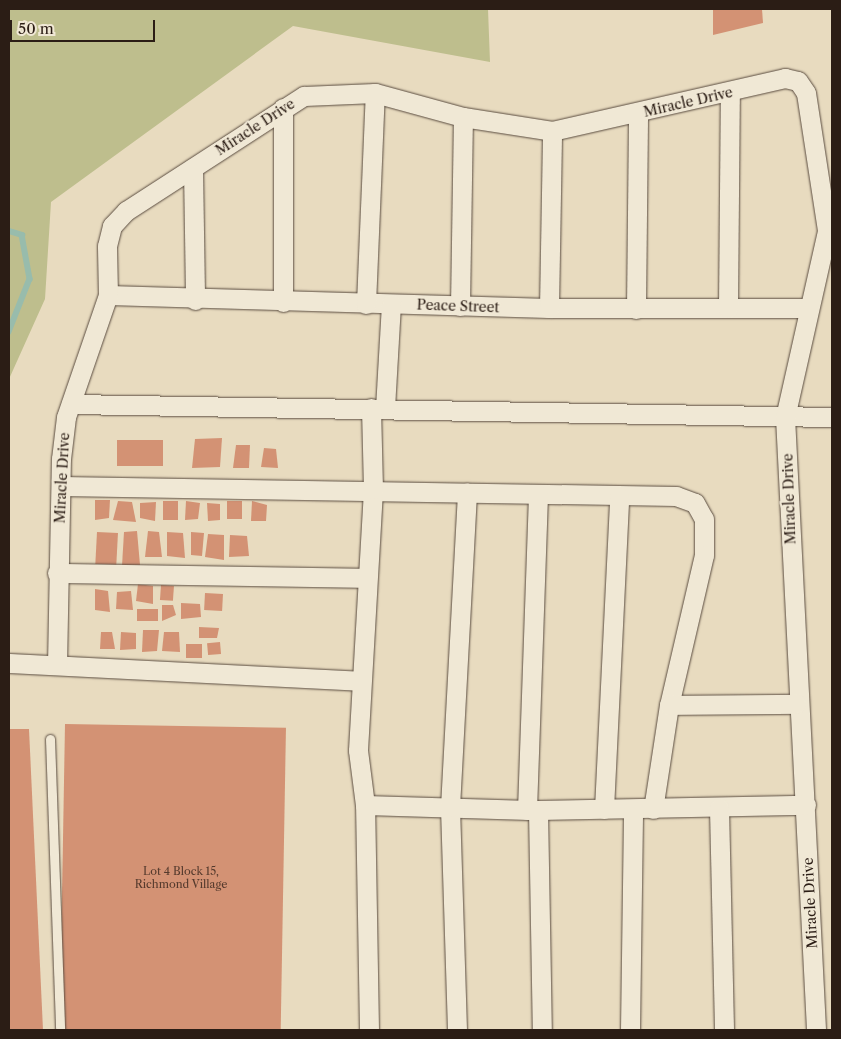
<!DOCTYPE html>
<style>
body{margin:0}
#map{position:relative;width:841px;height:1039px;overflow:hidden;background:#e8dbbf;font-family:"Libre Caslon Text",serif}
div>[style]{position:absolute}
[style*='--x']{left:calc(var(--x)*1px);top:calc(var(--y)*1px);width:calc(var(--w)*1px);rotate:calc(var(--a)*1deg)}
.green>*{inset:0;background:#bebe8d}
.stream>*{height:5.5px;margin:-2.75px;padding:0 2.75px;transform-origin:2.75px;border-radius:2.75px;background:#98bcac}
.building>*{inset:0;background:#d39274;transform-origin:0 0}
.roads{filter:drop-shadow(0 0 1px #5a4c40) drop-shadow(0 0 1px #5a4c40)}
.lane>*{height:9px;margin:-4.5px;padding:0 4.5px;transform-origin:4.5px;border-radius:4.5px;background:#f0e8d5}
.street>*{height:19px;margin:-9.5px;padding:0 9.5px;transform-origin:9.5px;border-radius:9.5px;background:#f0e8d5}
span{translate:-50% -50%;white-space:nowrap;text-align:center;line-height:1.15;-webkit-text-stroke:4px #f0e8d5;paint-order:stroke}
.number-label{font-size:11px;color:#553a2d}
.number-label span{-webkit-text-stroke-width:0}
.street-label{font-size:14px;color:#2b1d15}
.frame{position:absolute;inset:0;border:10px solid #2b1d15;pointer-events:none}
.scale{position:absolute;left:10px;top:20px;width:145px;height:22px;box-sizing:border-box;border:2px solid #2b1d15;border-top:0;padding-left:6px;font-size:15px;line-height:18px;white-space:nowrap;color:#2b1d15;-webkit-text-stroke:4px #f0e8d5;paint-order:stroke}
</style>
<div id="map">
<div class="green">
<i style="clip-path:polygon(9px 9px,488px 9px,490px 62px,293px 26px,51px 202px,45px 299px,9px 379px)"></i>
</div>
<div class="stream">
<i style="--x:9;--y:231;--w:14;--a:17"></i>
<i style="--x:22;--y:235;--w:45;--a:79.7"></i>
<i style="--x:30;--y:279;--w:57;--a:111.6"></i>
</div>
<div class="building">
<i style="clip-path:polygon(713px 9px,762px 9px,763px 23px,713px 35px)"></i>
<i style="clip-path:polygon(222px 438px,220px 467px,192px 468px,195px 439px)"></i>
<i style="left:117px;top:440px;width:46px;height:26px"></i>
<i style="clip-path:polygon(236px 445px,250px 445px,249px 468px,233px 468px)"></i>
<i style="clip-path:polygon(264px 448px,276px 449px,278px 468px,261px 467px)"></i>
<i style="clip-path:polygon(95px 500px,110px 500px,109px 518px,95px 520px)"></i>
<i style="clip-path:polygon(118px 501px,132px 502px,136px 522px,113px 520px)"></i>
<i style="left:163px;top:501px;width:15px;height:19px"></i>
<i style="clip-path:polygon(186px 501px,200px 503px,198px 519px,185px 520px)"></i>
<i style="left:227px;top:501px;width:15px;height:18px"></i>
<i style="clip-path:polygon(252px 501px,267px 505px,266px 521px,251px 521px)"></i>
<i style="clip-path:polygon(156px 502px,155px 521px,140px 518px,140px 503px)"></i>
<i style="clip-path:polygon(207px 503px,220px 504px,220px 520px,208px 521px)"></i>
<i style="clip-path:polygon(137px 531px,140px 565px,122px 566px,124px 532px)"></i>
<i style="clip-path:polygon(148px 531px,159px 532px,162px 557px,145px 557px)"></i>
<i style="left:97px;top:532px;width:21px;height:32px;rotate:3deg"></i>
<i style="clip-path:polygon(167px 532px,183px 533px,185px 558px,167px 556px)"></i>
<i style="clip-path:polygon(191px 532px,204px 533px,202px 556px,191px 555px)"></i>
<i style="clip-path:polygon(208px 534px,224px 535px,224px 560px,205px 557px)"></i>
<i style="clip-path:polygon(230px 535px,247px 536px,249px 556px,229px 557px)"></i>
<i style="clip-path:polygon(138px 584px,153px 586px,153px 604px,136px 601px)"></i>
<i style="left:161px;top:585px;width:13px;height:15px;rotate:4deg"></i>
<i style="clip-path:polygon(95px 589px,108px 591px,110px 612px,95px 610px)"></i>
<i style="clip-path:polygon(131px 591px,133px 610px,116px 609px,117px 592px)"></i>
<i style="left:205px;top:593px;width:18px;height:17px;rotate:3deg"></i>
<i style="clip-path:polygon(181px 603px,200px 604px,201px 617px,181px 619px)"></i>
<i style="clip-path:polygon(162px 605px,173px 605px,176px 615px,162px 621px)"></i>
<i style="left:158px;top:609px;width:12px;height:21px;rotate:90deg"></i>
<i style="clip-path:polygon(199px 627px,219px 628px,217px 638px,199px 638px)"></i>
<i style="clip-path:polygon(143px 630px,159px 630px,157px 651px,142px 652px)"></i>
<i style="clip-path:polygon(101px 632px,112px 632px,115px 649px,100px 649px)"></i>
<i style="clip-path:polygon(121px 632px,136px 633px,136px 649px,120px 650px)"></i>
<i style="clip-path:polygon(164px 632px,179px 632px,180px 652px,162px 651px)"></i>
<i style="left:220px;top:642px;width:12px;height:13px;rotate:85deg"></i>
<i style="left:186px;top:644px;width:16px;height:14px"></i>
<i style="left:65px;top:724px;width:221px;height:306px;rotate:1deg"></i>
<i style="clip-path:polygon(9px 729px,29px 729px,43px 1030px,9px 1030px)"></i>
</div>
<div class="roads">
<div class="lane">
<i style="--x:50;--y:739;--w:291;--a:88"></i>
</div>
<div class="street">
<i style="--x:283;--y:108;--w:194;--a:90"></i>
<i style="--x:193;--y:168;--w:132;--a:89.1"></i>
<i style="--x:108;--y:295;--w:441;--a:1.7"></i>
<i style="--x:549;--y:308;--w:259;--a:0"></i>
<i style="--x:366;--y:304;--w:211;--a:-87.6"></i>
<i style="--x:460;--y:306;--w:189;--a:-89.1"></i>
<i style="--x:549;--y:308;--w:177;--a:-89"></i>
<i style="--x:728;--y:308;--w:215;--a:-89.5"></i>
<i style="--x:636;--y:309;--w:195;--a:-89.4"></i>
<i style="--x:71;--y:404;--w:761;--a:0.98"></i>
<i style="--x:385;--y:408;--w:104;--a:-86.7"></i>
<i style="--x:61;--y:486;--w:615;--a:0.93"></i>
<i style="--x:676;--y:496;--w:20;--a:20"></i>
<i style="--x:695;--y:503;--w:18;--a:61"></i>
<i style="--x:704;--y:519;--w:36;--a:90"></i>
<i style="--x:704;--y:555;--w:154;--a:103.1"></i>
<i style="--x:669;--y:705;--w:105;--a:98.7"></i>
<i style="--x:57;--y:573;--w:308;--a:0.9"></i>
<i style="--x:9;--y:663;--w:351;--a:2.9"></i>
<i style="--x:57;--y:665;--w:206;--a:-88.9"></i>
<i style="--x:61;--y:459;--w:42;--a:-83.2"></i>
<i style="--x:66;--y:417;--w:129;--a:-71"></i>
<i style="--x:108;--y:295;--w:49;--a:-91.2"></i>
<i style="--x:107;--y:246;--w:21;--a:-76"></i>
<i style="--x:112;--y:226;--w:21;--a:-47"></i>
<i style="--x:126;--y:211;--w:212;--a:-32.9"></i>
<i style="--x:304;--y:96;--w:71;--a:-2.4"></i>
<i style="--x:375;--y:93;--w:91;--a:15.3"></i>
<i style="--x:463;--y:117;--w:90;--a:8.9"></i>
<i style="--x:552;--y:131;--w:239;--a:-12.8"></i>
<i style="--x:785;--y:78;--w:13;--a:13"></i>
<i style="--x:798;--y:81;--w:14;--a:56"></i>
<i style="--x:806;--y:93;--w:140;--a:81.3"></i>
<i style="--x:827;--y:231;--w:191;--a:102.7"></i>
<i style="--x:785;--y:417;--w:614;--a:87.1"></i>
<i style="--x:669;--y:705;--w:127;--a:-0.5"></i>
<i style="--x:365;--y:805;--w:173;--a:1.7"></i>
<i style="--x:538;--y:810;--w:268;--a:-1.1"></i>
<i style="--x:719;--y:808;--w:222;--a:88.7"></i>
<i style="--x:604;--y:809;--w:312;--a:-87.2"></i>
<i style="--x:527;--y:810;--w:315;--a:-88"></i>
<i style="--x:538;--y:810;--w:220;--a:89"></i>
<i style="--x:369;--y:1030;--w:225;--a:-91"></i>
<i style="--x:365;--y:805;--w:55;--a:-97.3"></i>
<i style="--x:358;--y:750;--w:261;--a:-86.7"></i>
<i style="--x:373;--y:489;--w:81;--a:-91.4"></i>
<i style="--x:457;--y:1030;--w:223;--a:-91.8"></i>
<i style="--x:450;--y:807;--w:315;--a:-86.9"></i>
<i style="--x:630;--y:1030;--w:220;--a:-89.2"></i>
</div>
</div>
<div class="number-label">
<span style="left:181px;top:878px">Lot 4 Block 15,<br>Richmond Village</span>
</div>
<div class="street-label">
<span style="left:688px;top:102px;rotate:-13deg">Miracle Drive</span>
<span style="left:255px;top:127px;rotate:-33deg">Miracle Drive</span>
<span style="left:458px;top:306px;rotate:2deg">Peace Street</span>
<span style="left:62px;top:478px;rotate:-87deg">Miracle Drive</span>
<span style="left:789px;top:499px;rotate:-92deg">Miracle Drive</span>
<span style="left:810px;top:903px;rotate:-93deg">Miracle Drive</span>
</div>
<div class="frame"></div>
<div class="scale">50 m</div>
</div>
